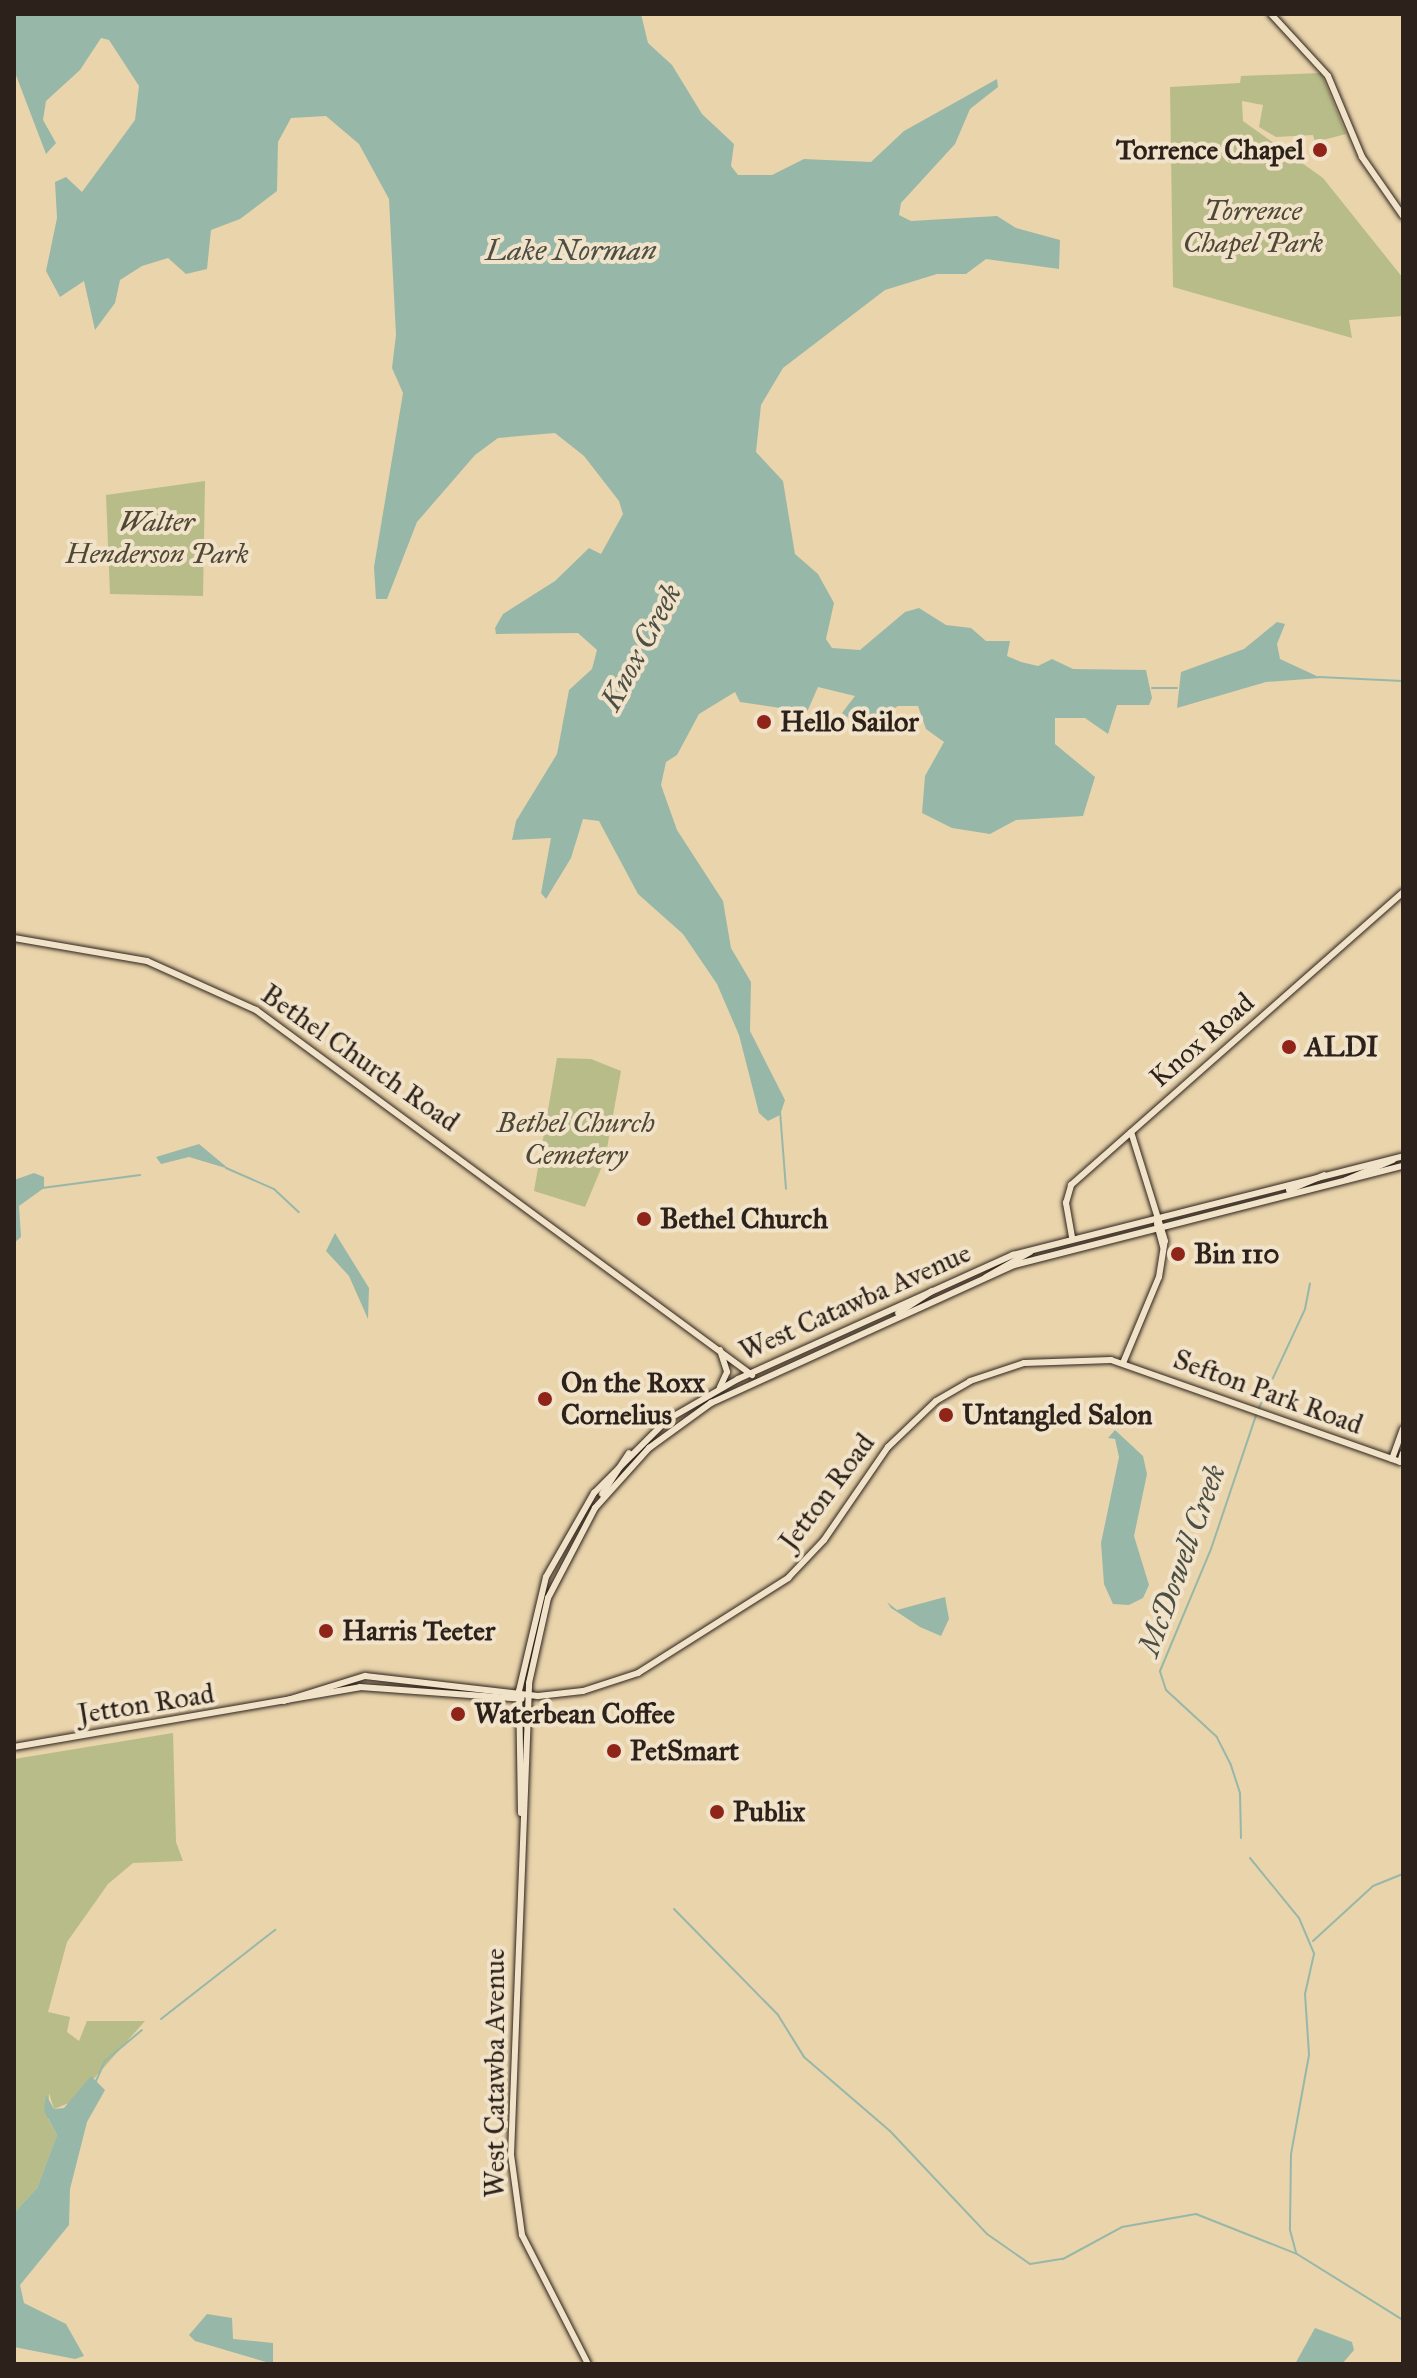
<!DOCTYPE html>
<style>
body{margin:0}
#map{position:relative;width:1417px;height:2378px;overflow:hidden;background:#e9d4ac;font-family:"IM FELL Great Primer",serif}
div>[style]{position:absolute}
[style*='--x']{left:calc(var(--x)*1px);top:calc(var(--y)*1px);width:calc(var(--w)*1px);rotate:calc(var(--a)*1deg)}
.green>*{inset:0;background:#b8bc88}
.water>*{inset:0;background:#97b8a8}
.stream>*{height:2px;margin:-1px;padding:0 1px;transform-origin:1px;border-radius:1px;background:#97b8a8}
.roads{filter:drop-shadow(0 0 2px #2d221b) drop-shadow(0 0 2px #2d221b)}
.secondary>*{height:6px;margin:-3px;padding:0 3px;transform-origin:3px;border-radius:3px;background:#f1e3c9}
.dots>*{width:22px;height:22px;translate:-50% -50%;box-sizing:border-box;border:4px solid #f1e3c9;border-radius:50%}
span{translate:-50% -50%;white-space:nowrap;text-align:center;line-height:1.15;-webkit-text-stroke:8px #f1e3c9;paint-order:stroke}
.poi-label{font-size:28px;color:#2d221b;font-weight:700}
.right{translate:-100% -50%;text-align:right}
.left{translate:0 -50%;text-align:left}
.park-label{font-size:28px;color:#504836;font-style:italic}
.street-label{font-size:28px;color:#2d221b}
.water-label{font-size:30px;color:#4d4f45;font-style:italic}
.frame{position:absolute;inset:0;border:16px solid #2d221b;pointer-events:none}
</style>
<div id="map">
<div class="green">
<i style="clip-path:polygon(1321px 73px,1346px 134px,1315px 142px,1313px 135px,1276px 137px,1259px 127px,1263px 105px,1242px 101px,1243px 121px,1323px 178px,1403px 278px,1403px 316px,1349px 320px,1352px 338px,1173px 287px,1170px 87px,1240px 83px,1241px 76px)"></i>
<i style="clip-path:polygon(205px 481px,203px 596px,110px 594px,106px 495px)"></i>
<i style="clip-path:polygon(557px 1058px,591px 1059px,621px 1071px,605px 1159px,585px 1207px,534px 1191px)"></i>
<i style="clip-path:polygon(173px 1733px,176px 1842px,183px 1861px,133px 1863px,108px 1884px,67px 1942px,48px 2012px,70px 2017px,67px 2032px,79px 2041px,87px 2021px,145px 2021px,74px 2101px,54px 2109px,49px 2093px,48px 2119px,57px 2135px,37px 2188px,14px 2213px,14px 1759px)"></i>
</div>
<div class="water">
<i style="clip-path:polygon(14px 14px,641px 14px,648px 43px,672px 65px,702px 114px,734px 144px,731px 166px,738px 175px,772px 175px,804px 159px,871px 162px,904px 131px,997px 79px,998px 87px,970px 109px,955px 144px,901px 203px,899px 215px,911px 221px,997px 216px,1016px 228px,1060px 240px,1059px 269px,986px 259px,966px 274px,937px 274px,885px 290px,783px 368px,761px 405px,756px 452px,783px 481px,795px 554px,818px 574px,834px 603px,826px 639px,832px 648px,860px 650px,905px 612px,919px 608px,946px 625px,971px 628px,986px 641px,1010px 641px,1007px 656px,1021px 662px,1038px 666px,1052px 659px,1073px 669px,1146px 670px,1152px 698px,1149px 705px,1117px 705px,1108px 734px,1085px 718px,1055px 718px,1055px 744px,1095px 777px,1083px 816px,1016px 820px,990px 834px,952px 828px,922px 813px,925px 776px,944px 742px,926px 729px,918px 706px,898px 706px,874px 722px,854px 722px,842px 713px,855px 696px,818px 687px,807px 712px,740px 702px,735px 692px,699px 714px,677px 755px,666px 762px,661px 785px,677px 830px,723px 901px,731px 948px,751px 982px,750px 1031px,785px 1100px,780px 1115px,768px 1121px,759px 1113px,739px 1035px,717px 984px,683px 934px,638px 894px,599px 821px,583px 819px,571px 858px,546px 899px,541px 893px,551px 838px,512px 840px,516px 821px,557px 754px,569px 690px,592px 669px,597px 650px,578px 633px,496px 634px,495px 628px,503px 614px,555px 581px,589px 548px,601px 554px,623px 514px,619px 501px,584px 456px,555px 433px,498px 438px,475px 455px,417px 522px,387px 599px,376px 599px,374px 567px,403px 393px,392px 368px,396px 335px,389px 199px,359px 144px,326px 116px,291px 118px,278px 142px,277px 191px,240px 219px,211px 230px,207px 269px,186px 274px,168px 258px,142px 266px,120px 280px,115px 303px,95px 330px,84px 281px,60px 297px,46px 271px,57px 218px,55px 182px,66px 177px,82px 192px,135px 120px,139px 86px,109px 40px,101px 38px,80px 70px,46px 101px,43px 120px,56px 143px,46px 154px,14px 70px)"></i>
<i style="clip-path:polygon(1277px 622px,1285px 624px,1277px 644px,1280px 659px,1321px 678px,1266px 682px,1177px 708px,1181px 672px,1244px 649px)"></i>
<i style="clip-path:polygon(199px 1144px,229px 1169px,189px 1157px,161px 1164px,156px 1157px)"></i>
<i style="clip-path:polygon(34px 1173px,44px 1177px,44px 1188px,19px 1206px,21px 1237px,14px 1243px,14px 1180px)"></i>
<i style="clip-path:polygon(335px 1233px,369px 1288px,368px 1319px,349px 1276px,326px 1251px)"></i>
<i style="clip-path:polygon(1115px 1430px,1143px 1456px,1147px 1474px,1134px 1536px,1149px 1585px,1143px 1598px,1129px 1605px,1113px 1604px,1104px 1584px,1101px 1543px,1119px 1457px,1115px 1439px,1108px 1438px)"></i>
<i style="clip-path:polygon(945px 1597px,949px 1619px,941px 1636px,920px 1627px,891px 1608px,887px 1602px,897px 1610px)"></i>
<i style="clip-path:polygon(91px 2076px,105px 2090px,87px 2122px,70px 2189px,69px 2225px,20px 2285px,24px 2303px,66px 2324px,84px 2356px,75px 2359px,14px 2347px,14px 2213px,37px 2188px,57px 2135px,44px 2111px,46px 2095px,54px 2109px,64px 2108px)"></i>
<i style="clip-path:polygon(207px 2314px,232px 2318px,233px 2339px,273px 2343px,273px 2364px,195px 2341px,189px 2335px)"></i>
<i style="clip-path:polygon(1315px 2328px,1352px 2342px,1354px 2350px,1342px 2364px,1295px 2364px)"></i>
</div>
<div class="stream">
<i style="--x:1319;--y:677;--w:84;--a:2.7"></i>
<i style="--x:1152;--y:688;--w:25;--a:0"></i>
<i style="--x:780;--y:1111;--w:78;--a:85.6"></i>
<i style="--x:226;--y:1168;--w:52;--a:23.6"></i>
<i style="--x:274;--y:1189;--w:34;--a:43"></i>
<i style="--x:42;--y:1188;--w:99;--a:-7.6"></i>
<i style="--x:1258;--y:1410;--w:111;--a:-65"></i>
<i style="--x:1305;--y:1309;--w:26;--a:-79"></i>
<i style="--x:1241;--y:1838;--w:45;--a:-91.3"></i>
<i style="--x:1240;--y:1793;--w:29;--a:-108"></i>
<i style="--x:1231;--y:1765;--w:31;--a:-117"></i>
<i style="--x:1217;--y:1737;--w:69;--a:-137.3"></i>
<i style="--x:1166;--y:1690;--w:20;--a:-108"></i>
<i style="--x:1160;--y:1671;--w:132;--a:-67.3"></i>
<i style="--x:1211;--y:1549;--w:141;--a:-71.4"></i>
<i style="--x:1250;--y:1858;--w:77;--a:50.8"></i>
<i style="--x:1299;--y:1918;--w:39;--a:67"></i>
<i style="--x:1314;--y:1954;--w:41;--a:102.7"></i>
<i style="--x:1305;--y:1994;--w:61;--a:86.2"></i>
<i style="--x:1309;--y:2055;--w:101;--a:100.3"></i>
<i style="--x:1291;--y:2154;--w:76;--a:90.8"></i>
<i style="--x:1290;--y:2230;--w:24;--a:75"></i>
<i style="--x:674;--y:1909;--w:148;--a:45.5"></i>
<i style="--x:778;--y:2015;--w:49;--a:58.2"></i>
<i style="--x:804;--y:2057;--w:113;--a:40.7"></i>
<i style="--x:890;--y:2131;--w:141;--a:46.7"></i>
<i style="--x:987;--y:2234;--w:52;--a:34.9"></i>
<i style="--x:1030;--y:2264;--w:33;--a:-9"></i>
<i style="--x:1063;--y:2259;--w:67;--a:-28.5"></i>
<i style="--x:1122;--y:2227;--w:75;--a:-10"></i>
<i style="--x:1196;--y:2214;--w:109;--a:21.6"></i>
<i style="--x:1297;--y:2254;--w:125;--a:31.9"></i>
<i style="--x:1313;--y:1941;--w:81;--a:-42.5"></i>
<i style="--x:1373;--y:1886;--w:32;--a:-22"></i>
<i style="--x:161;--y:2019;--w:145;--a:-38"></i>
<i style="--x:96;--y:2081;--w:22;--a:-66"></i>
<i style="--x:105;--y:2061;--w:48;--a:-40"></i>
</div>
<div class="roads">
<div class="secondary">
<i style="--x:1271;--y:14;--w:84;--a:47.4"></i>
<i style="--x:1328;--y:76;--w:88;--a:67.2"></i>
<i style="--x:1362;--y:157;--w:72;--a:55.2"></i>
<i style="--x:14;--y:938;--w:135;--a:9.8"></i>
<i style="--x:147;--y:961;--w:120;--a:24.2"></i>
<i style="--x:256;--y:1010;--w:616;--a:36.35"></i>
<i style="--x:1346;--y:1180;--w:51;--a:-23.1"></i>
<i style="--x:1289;--y:1190;--w:38;--a:-23"></i>
<i style="--x:1157;--y:1224;--w:24;--a:75"></i>
<i style="--x:1072;--y:1237;--w:35;--a:-100"></i>
<i style="--x:1066;--y:1203;--w:19;--a:-74"></i>
<i style="--x:1071;--y:1185;--w:443;--a:-41.4"></i>
<i style="--x:986;--y:1277;--w:51;--a:-29.6"></i>
<i style="--x:898;--y:1313;--w:40;--a:-32.9"></i>
<i style="--x:720;--y:1350;--w:23;--a:72"></i>
<i style="--x:727;--y:1372;--w:17;--a:115"></i>
<i style="--x:1123;--y:1363;--w:93;--a:-67.3"></i>
<i style="--x:1159;--y:1277;--w:36;--a:-81"></i>
<i style="--x:1165;--y:1241;--w:114;--a:-107.3"></i>
<i style="--x:1392;--y:1459;--w:32;--a:-70"></i>
<i style="--x:602;--y:1494;--w:49;--a:-56.6"></i>
<i style="--x:284;--y:1701;--w:85;--a:-17.2"></i>
<i style="--x:365;--y:1676;--w:174;--a:6.6"></i>
<i style="--x:538;--y:1696;--w:45;--a:-6.3"></i>
<i style="--x:583;--y:1691;--w:58;--a:-18.1"></i>
<i style="--x:638;--y:1673;--w:178;--a:-32.3"></i>
<i style="--x:788;--y:1578;--w:52;--a:-46.5"></i>
<i style="--x:824;--y:1540;--w:113;--a:-55.5"></i>
<i style="--x:888;--y:1447;--w:66;--a:-43.8"></i>
<i style="--x:936;--y:1401;--w:39;--a:-30"></i>
<i style="--x:970;--y:1381;--w:57;--a:-18.4"></i>
<i style="--x:1024;--y:1363;--w:87;--a:-2"></i>
<i style="--x:1111;--y:1360;--w:306;--a:19.4"></i>
<i style="--x:1400;--y:1462;--w:9;--a:-72"></i>
<i style="--x:14;--y:1747;--w:351;--a:-9.8"></i>
<i style="--x:360;--y:1687;--w:162;--a:4.2"></i>
<i style="--x:521;--y:1813;--w:122;--a:-90.9"></i>
<i style="--x:519;--y:1691;--w:117;--a:-76.7"></i>
<i style="--x:546;--y:1577;--w:97;--a:-60.3"></i>
<i style="--x:594;--y:1493;--w:103;--a:-45"></i>
<i style="--x:667;--y:1420;--w:82;--a:-30"></i>
<i style="--x:738;--y:1379;--w:302;--a:-24.3"></i>
<i style="--x:1013;--y:1255;--w:402;--a:-14.2"></i>
<i style="--x:588;--y:2364;--w:145;--a:-117.1"></i>
<i style="--x:522;--y:2235;--w:81;--a:-97.8"></i>
<i style="--x:511;--y:2155;--w:472;--a:-87.8"></i>
<i style="--x:529;--y:1683;--w:87;--a:-77.4"></i>
<i style="--x:548;--y:1598;--w:102;--a:-62.4"></i>
<i style="--x:595;--y:1508;--w:81;--a:-48"></i>
<i style="--x:649;--y:1448;--w:77;--a:-36"></i>
<i style="--x:711;--y:1403;--w:333;--a:-24.5"></i>
<i style="--x:1014;--y:1265;--w:401;--a:-14.3"></i>
</div>
</div>
<div class="dots">
<i style="left:1320px;top:150px;background:#8f2418"></i>
<i style="left:764px;top:722px;background:#8f2418"></i>
<i style="left:1289px;top:1047px;background:#8f2418"></i>
<i style="left:644px;top:1219px;background:#8f2418"></i>
<i style="left:1178px;top:1254px;background:#8f2418"></i>
<i style="left:545px;top:1399px;background:#8f2418"></i>
<i style="left:946px;top:1415px;background:#8f2418"></i>
<i style="left:326px;top:1631px;background:#8f2418"></i>
<i style="left:458px;top:1714px;background:#8f2418"></i>
<i style="left:614px;top:1751px;background:#8f2418"></i>
<i style="left:717px;top:1812px;background:#8f2418"></i>
</div>
<div class="poi-label">
<span class="right" style="left:1304px;top:150px">Torrence Chapel</span>
<span class="left" style="left:780px;top:722px">Hello Sailor</span>
<span class="left" style="left:1305px;top:1047px">ALDI</span>
<span class="left" style="left:660px;top:1219px">Bethel Church</span>
<span class="left" style="left:1194px;top:1254px">Bin 110</span>
<span class="left" style="left:561px;top:1399px">On the Roxx<br>Cornelius</span>
<span class="left" style="left:962px;top:1415px">Untangled Salon</span>
<span class="left" style="left:342px;top:1631px">Harris Teeter</span>
<span class="left" style="left:474px;top:1714px">Waterbean Coffee</span>
<span class="left" style="left:630px;top:1751px">PetSmart</span>
<span class="left" style="left:733px;top:1812px">Publix</span>
</div>
<div class="park-label">
<span style="left:1253px;top:227px">Torrence<br>Chapel Park</span>
<span style="left:157px;top:538px">Walter<br>Henderson Park</span>
<span style="left:576px;top:1139px">Bethel Church<br>Cemetery</span>
</div>
<div class="street-label">
<span style="left:1202px;top:1040px;rotate:-41deg">Knox Road</span>
<span style="left:360px;top:1058px;rotate:35deg">Bethel Church Road</span>
<span style="left:855px;top:1302px;rotate:-24deg">West Catawba Avenue</span>
<span style="left:1268px;top:1392px;rotate:20deg">Sefton Park Road</span>
<span style="left:827px;top:1492px;rotate:-53deg">Jetton Road</span>
<span style="left:146px;top:1704px;rotate:-9deg">Jetton Road</span>
<span style="left:495px;top:2073px;rotate:-90deg">West Catawba Avenue</span>
</div>
<div class="water-label">
<span style="left:571px;top:250px">Lake Norman</span>
<span style="left:641px;top:647px;rotate:-62deg">Knox Creek</span>
<span style="left:1182px;top:1560px;rotate:-70deg">McDowell Creek</span>
</div>
<div class="frame"></div>
</div>
